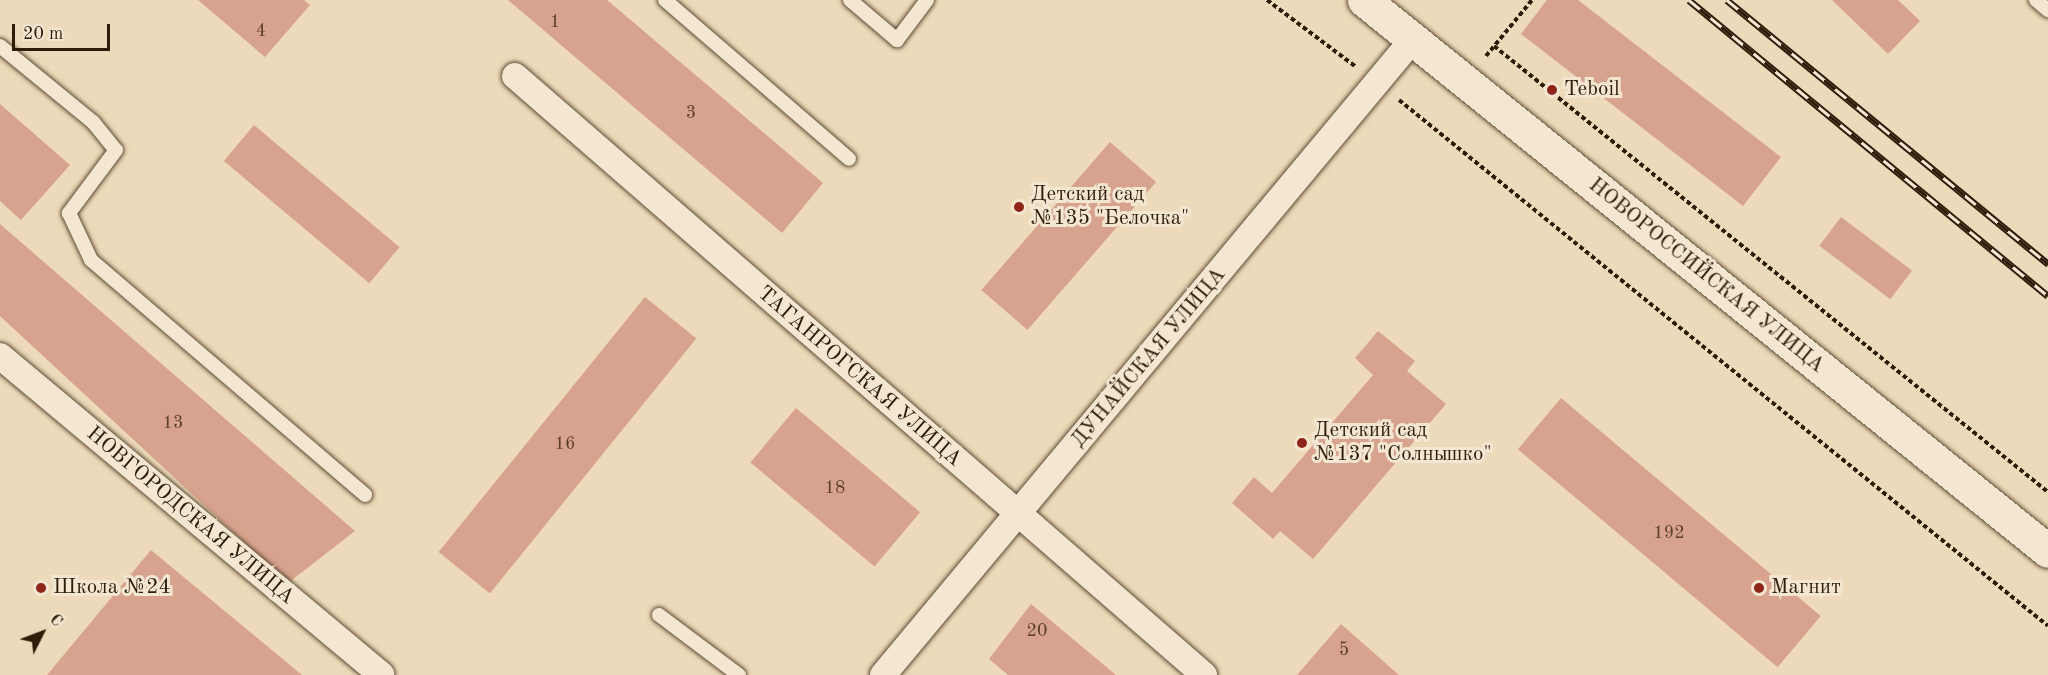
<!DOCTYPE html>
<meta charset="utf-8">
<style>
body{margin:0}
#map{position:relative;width:2048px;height:675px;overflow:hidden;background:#eddaba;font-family:"Old Standard TT",serif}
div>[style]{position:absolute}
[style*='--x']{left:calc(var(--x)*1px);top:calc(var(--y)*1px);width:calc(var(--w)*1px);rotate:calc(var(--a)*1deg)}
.building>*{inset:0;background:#d8a38e;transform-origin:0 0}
.path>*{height:4px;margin-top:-2px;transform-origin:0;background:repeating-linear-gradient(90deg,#2f1c08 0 4.5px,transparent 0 7.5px)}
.roads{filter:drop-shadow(0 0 2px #5e4c34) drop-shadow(0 0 2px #5e4c34)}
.service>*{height:14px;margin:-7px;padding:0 7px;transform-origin:7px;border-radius:7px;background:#f3e7d2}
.minor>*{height:26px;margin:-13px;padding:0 13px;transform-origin:13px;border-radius:13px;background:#f3e7d2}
.secondary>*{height:33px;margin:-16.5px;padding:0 16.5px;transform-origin:16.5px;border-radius:16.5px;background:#f3e7d2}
.rail>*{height:7px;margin-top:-3.5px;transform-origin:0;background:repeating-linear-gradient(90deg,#f3e7d2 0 14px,#2f1c08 0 28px);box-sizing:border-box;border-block:2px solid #2f1c08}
.dots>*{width:16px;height:16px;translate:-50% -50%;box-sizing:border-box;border:3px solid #f3e7d2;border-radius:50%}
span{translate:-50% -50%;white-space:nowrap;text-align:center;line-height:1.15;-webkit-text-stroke:6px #f3e7d2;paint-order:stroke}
.number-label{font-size:18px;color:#593e2a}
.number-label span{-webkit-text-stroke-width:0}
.poi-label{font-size:21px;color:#2f1c08}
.left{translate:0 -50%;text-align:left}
.street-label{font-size:21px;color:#2f1c08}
.north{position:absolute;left:12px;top:603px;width:60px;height:60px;-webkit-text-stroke:4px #f3e7d2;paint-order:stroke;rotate:48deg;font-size:16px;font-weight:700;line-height:24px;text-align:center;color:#2f1c08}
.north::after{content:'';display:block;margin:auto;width:21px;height:27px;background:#2f1c08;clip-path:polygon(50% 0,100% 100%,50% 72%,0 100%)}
.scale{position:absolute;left:12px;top:24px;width:98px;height:27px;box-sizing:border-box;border:3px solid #2f1c08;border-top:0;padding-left:8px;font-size:18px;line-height:21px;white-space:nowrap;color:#2f1c08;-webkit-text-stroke:4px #f3e7d2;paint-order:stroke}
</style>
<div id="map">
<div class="building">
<i style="clip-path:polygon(198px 0,304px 0,310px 5px,265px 57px)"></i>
<i style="clip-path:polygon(508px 0,607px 0,823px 183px,782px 233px)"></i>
<i style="clip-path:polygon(1547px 0,1578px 0,1781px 157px,1743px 206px,1521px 34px)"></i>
<i style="clip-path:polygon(1832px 0,1898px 0,1920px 21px,1888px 54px)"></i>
<i style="clip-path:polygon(0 104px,70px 165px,21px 220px,0 201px)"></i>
<i style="left:254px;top:125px;width:190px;height:47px;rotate:40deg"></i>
<i style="left:1110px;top:142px;width:61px;height:196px;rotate:41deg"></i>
<i style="left:1841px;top:217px;width:89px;height:36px;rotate:37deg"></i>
<i style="clip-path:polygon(0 224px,355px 531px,288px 583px,0 316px)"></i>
<i style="left:645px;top:297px;width:66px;height:328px;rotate:39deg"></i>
<i style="clip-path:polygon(1378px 331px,1415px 361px,1407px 371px,1446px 404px,1313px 559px,1280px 531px,1273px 539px,1232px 503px,1254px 477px,1272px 493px,1373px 375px,1355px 358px)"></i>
<i style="left:1561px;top:398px;width:339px;height:67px;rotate:40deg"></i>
<i style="left:796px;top:408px;width:162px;height:71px;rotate:40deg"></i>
<i style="clip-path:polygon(151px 550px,302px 675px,47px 675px)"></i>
<i style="clip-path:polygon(1031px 604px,1116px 675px,1008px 675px,989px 659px)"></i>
<i style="clip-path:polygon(1341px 624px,1399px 675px,1297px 675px)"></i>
</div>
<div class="path">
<i style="--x:1267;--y:0;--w:110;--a:36.9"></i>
<i style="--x:1494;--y:46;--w:711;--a:38.84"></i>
<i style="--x:1486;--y:56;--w:72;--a:-50.6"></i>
<i style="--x:1399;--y:100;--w:835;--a:39.02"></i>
</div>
<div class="roads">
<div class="service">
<i style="--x:665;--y:0;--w:243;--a:40.8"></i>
<i style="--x:850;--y:0;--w:62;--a:40.4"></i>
<i style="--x:897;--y:40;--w:50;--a:-53.1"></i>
<i style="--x:2036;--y:0;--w:16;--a:40"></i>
<i style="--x:0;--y:46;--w:120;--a:39.3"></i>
<i style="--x:93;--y:122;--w:36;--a:51"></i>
<i style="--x:116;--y:150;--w:79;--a:126.7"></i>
<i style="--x:69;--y:213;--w:52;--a:64.9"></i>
<i style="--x:91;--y:260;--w:361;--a:40.6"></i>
<i style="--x:659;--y:615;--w:100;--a:36.9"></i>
</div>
<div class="minor">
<i style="--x:515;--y:76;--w:913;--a:41"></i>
<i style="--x:0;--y:356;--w:497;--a:39.9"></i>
<i style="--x:883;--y:675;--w:828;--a:-50.19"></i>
</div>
<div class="secondary">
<i style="--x:1364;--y:0;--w:878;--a:38.85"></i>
</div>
</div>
<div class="rail">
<i style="--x:1689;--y:0;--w:465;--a:39.5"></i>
<i style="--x:1727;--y:0;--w:416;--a:39.4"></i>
</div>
<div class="dots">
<i style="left:1552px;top:90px;background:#8f2418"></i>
<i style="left:1019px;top:207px;background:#8f2418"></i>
<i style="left:1302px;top:443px;background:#8f2418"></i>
<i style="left:41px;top:588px;background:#8f2418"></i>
<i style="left:1759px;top:588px;background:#8f2418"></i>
</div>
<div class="number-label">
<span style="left:555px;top:22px">1</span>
<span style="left:261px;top:31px">4</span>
<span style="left:691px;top:113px">3</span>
<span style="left:173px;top:423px">13</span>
<span style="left:565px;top:444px">16</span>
<span style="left:835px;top:488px">18</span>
<span style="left:1669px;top:533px">192</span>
<span style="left:1037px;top:631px">20</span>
<span style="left:1344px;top:650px">5</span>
</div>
<div class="poi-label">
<span class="left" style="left:1564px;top:90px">Teboil</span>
<span class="left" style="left:1031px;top:207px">Детский сад<br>№135 "Белочка"</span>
<span class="left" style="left:1314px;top:443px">Детский сад<br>№137 "Солнышко"</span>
<span class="left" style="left:53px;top:588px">Школа №24</span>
<span class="left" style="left:1771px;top:588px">Магнит</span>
</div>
<div class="street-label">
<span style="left:1706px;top:276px;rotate:39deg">НОВОРОССИЙСКАЯ УЛИЦА</span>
<span style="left:1149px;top:358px;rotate:-50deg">ДУНАЙСКАЯ УЛИЦА</span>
<span style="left:859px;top:377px;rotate:41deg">ТАГАНРОГСКАЯ УЛИЦА</span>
<span style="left:190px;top:516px;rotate:40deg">НОВГОРОДСКАЯ УЛИЦА</span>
</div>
<div class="north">С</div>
<div class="scale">20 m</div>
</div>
